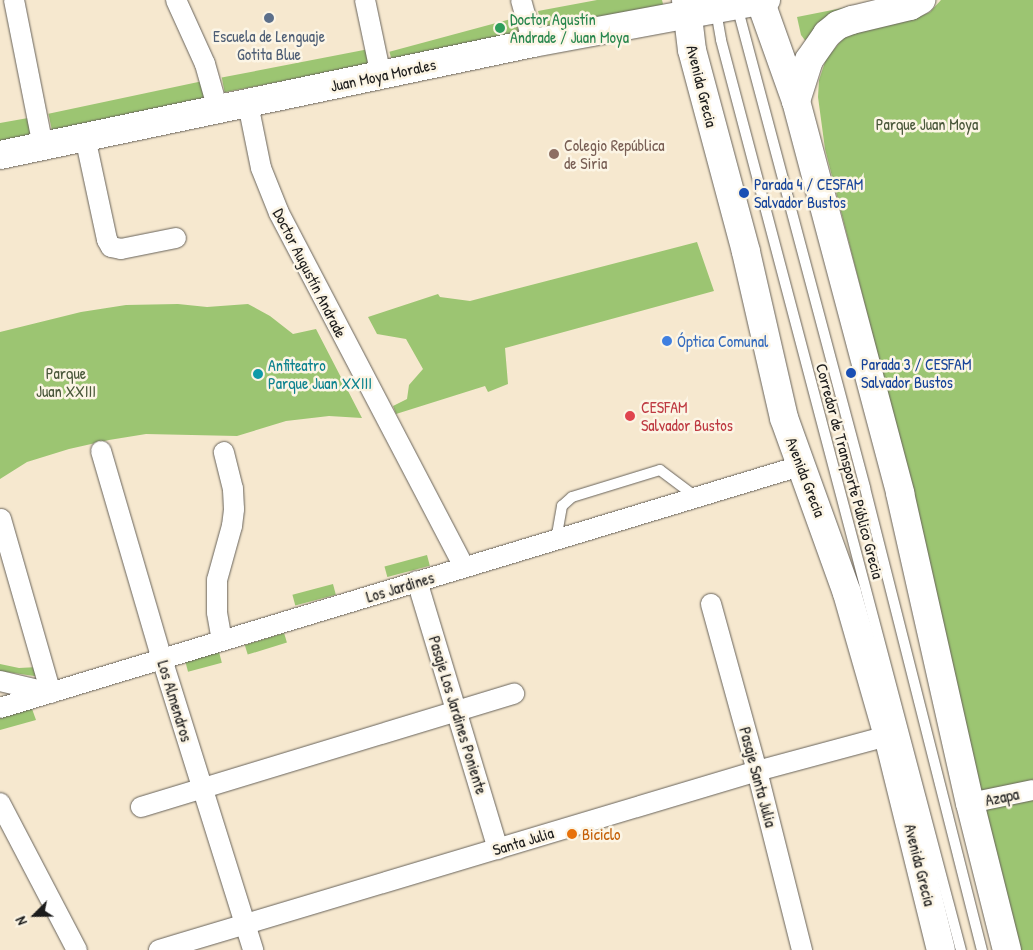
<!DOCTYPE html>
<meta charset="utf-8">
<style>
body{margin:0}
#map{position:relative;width:1033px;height:950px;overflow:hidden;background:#f6e8cf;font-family:"Patrick Hand",sans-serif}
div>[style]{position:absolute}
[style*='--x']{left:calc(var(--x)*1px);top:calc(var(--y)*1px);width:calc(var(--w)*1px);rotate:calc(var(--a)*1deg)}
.green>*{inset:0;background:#9cc572;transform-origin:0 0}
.roads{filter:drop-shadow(0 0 1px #68635b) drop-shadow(0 0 1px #68635b)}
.lane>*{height:10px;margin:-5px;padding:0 5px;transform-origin:5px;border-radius:5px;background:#fff}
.street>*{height:20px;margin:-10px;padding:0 10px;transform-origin:10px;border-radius:10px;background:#fff}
.secondary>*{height:28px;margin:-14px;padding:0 14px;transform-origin:14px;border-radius:14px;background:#fff}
.primary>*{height:28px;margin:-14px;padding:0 14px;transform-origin:14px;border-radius:14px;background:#fff}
.dots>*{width:14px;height:14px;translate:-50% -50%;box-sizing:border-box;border:2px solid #fcf5e5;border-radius:50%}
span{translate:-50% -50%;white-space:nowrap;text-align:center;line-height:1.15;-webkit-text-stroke:5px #fcf5e5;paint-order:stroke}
.leisure-label{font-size:16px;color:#27864d}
.left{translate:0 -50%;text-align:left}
.service-label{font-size:16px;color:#4e5e75}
.street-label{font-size:16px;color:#1c1c1c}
.park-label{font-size:16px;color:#49573a}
.education-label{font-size:16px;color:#785e54}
.transit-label{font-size:16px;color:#164399}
.shop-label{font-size:16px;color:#366cbe}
.culture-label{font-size:16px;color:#0d838f}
.health-label{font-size:16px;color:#be3a42}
.food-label{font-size:16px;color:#c56008}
.north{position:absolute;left:10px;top:890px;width:50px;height:50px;-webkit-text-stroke:4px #fcf5e5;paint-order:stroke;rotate:247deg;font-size:14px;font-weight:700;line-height:20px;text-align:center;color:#1c1c1c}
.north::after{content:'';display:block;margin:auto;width:18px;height:22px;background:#1c1c1c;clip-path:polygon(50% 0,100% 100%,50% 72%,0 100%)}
</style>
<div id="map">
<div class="green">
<i style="clip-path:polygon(597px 0,662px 0,664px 8px,543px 30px,538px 11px)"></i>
<i style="clip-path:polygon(883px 0,807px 43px,801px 35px,797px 17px)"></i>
<i style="clip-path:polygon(941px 0,1033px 0,1033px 950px,1015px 950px,921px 524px,825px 149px,818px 97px,819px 80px,826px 59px,845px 36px,854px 31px,921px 16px,930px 12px)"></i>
<i style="left:515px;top:18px;width:20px;height:130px;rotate:75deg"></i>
<i style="left:369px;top:49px;width:15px;height:150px;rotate:79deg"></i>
<i style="left:203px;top:81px;width:19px;height:158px;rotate:78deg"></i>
<i style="clip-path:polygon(28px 118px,31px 135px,0 142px,0 123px)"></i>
<i style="clip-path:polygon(697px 242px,714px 291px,505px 348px,508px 384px,488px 392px,485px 386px,396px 414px,393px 406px,407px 399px,409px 385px,423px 369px,406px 339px,377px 334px,368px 317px,438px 294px,440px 297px,470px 301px)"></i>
<i style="clip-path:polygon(178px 304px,207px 307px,248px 304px,270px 316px,293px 334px,316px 329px,362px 418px,329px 416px,286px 421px,237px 436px,146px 434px,109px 440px,69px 449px,27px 462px,0 479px,0 332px,81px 312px,126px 305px)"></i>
<i style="left:427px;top:555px;width:11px;height:44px;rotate:75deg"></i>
<i style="left:333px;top:584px;width:11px;height:42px;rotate:75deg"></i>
<i style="left:284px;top:633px;width:10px;height:41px;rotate:73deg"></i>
<i style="left:219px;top:652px;width:11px;height:35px;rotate:75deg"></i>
<i style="clip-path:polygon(0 664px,19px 668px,38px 667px,41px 677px,0 671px)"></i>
<i style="clip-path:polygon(31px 706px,36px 720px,0 730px,0 716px)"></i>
</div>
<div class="roads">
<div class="lane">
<i style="--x:737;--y:6;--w:499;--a:75.1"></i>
<i style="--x:865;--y:488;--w:477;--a:75.8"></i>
<i style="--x:716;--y:11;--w:29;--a:80"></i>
<i style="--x:721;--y:40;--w:941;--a:75.23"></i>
<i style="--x:556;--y:540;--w:35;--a:-80"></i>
<i style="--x:562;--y:506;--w:13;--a:-42"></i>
<i style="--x:572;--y:497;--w:92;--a:-17.1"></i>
<i style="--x:660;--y:470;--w:45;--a:36.9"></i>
</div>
<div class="street">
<i style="--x:14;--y:0;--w:149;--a:78.8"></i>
<i style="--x:176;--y:0;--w:70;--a:65.6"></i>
<i style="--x:205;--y:64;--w:48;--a:74.2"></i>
<i style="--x:365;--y:0;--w:78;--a:78.1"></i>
<i style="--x:521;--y:0;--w:45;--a:74.4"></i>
<i style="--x:248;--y:104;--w:65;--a:78.5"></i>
<i style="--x:261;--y:168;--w:48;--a:68.2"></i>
<i style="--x:279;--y:213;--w:399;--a:62.4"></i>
<i style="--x:85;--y:137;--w:105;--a:77.9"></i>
<i style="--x:107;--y:240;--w:8;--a:60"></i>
<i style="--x:111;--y:247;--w:10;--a:11"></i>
<i style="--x:121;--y:249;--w:56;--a:-11.3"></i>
<i style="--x:101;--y:451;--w:217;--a:73.7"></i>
<i style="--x:162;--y:659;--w:305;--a:72.6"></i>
<i style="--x:1;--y:519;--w:181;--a:74"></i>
<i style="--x:417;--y:581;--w:280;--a:73.2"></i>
<i style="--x:711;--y:604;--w:173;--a:74.6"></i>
<i style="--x:757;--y:771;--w:185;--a:75.9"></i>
<i style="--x:222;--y:641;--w:29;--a:-100"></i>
<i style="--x:217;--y:612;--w:32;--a:-90"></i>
<i style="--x:217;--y:580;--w:56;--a:-74.5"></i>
<i style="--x:232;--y:526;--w:17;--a:-83"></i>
<i style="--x:234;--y:509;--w:20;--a:-93"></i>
<i style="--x:233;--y:489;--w:38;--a:-104"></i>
<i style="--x:0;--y:681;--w:48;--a:13.2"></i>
<i style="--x:0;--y:708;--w:836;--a:-16.83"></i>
<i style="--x:0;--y:803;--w:166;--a:62.4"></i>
<i style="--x:970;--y:803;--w:64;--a:-11.7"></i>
<i style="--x:141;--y:807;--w:390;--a:-16.9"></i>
<i style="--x:159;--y:950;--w:624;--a:-16.66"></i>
<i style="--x:757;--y:771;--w:136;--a:-15"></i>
</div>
<div class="secondary">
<i style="--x:0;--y:155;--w:545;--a:-11.87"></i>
<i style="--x:533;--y:43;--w:237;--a:-10.5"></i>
</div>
<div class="primary">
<i style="--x:686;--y:0;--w:50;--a:83.2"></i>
<i style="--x:692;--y:50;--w:209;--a:75"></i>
<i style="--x:746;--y:252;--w:170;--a:77.1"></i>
<i style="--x:784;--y:418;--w:186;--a:70.2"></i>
<i style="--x:847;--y:593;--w:149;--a:74"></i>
<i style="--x:888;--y:736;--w:220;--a:76.1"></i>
<i style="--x:760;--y:0;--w:107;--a:70.4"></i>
<i style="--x:796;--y:101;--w:406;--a:75.1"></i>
<i style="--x:900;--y:493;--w:318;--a:77.3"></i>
<i style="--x:970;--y:803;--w:152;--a:75.9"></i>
<i style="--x:796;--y:101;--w:43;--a:-72.4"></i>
<i style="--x:809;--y:60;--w:32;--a:-55"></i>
<i style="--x:827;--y:34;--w:14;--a:-39"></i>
<i style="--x:838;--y:25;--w:15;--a:-20"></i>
<i style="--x:852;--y:20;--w:60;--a:-13.6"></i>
<i style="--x:910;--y:6;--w:13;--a:-29"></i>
</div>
</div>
<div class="dots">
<i style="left:269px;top:18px;background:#5c6f8a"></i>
<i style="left:500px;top:28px;background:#2e9e5b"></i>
<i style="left:554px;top:154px;background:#8d6e63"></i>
<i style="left:744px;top:193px;background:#1a4fb4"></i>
<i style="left:667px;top:341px;background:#3f7fe0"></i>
<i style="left:851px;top:373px;background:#1a4fb4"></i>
<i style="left:258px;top:374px;background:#0f9aa8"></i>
<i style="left:630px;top:416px;background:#e0444e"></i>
<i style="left:572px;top:834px;background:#e8710a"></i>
</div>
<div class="leisure-label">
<span class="left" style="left:510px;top:28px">Doctor Agustín<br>Andrade / Juan Moya</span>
</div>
<div class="service-label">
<span style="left:269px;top:45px">Escuela de Lenguaje<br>Gotita Blue</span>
</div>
<div class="street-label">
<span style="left:383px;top:75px;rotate:-12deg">Juan Moya Morales</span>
<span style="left:702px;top:86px;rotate:76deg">Avenida Grecia</span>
<span style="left:310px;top:273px;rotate:63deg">Doctor Augustín Andrade</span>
<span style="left:850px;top:471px;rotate:75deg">Corredor de Transporte Público Grecia</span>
<span style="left:806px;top:477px;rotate:69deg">Avenida Grecia</span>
<span style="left:400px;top:587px;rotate:-17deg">Los Jardines</span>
<span style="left:175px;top:701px;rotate:73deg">Los Almendros</span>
<span style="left:458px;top:715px;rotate:73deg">Pasaje Los Jardines Poniente</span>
<span style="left:758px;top:777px;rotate:75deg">Pasaje Santa Julia</span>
<span style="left:1002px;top:797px;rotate:-12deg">Azapa</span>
<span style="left:523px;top:841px;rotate:-17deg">Santa Julia</span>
<span style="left:920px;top:865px;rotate:76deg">Avenida Grecia</span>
</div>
<div class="park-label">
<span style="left:927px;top:124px">Parque Juan Moya</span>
<span style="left:66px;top:382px">Parque<br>Juan XXIII</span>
</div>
<div class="education-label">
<span class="left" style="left:564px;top:154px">Colegio República<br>de Siria</span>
</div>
<div class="transit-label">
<span class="left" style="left:754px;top:193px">Parada 4 / CESFAM<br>Salvador Bustos</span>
<span class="left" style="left:861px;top:373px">Parada 3 / CESFAM<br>Salvador Bustos</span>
</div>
<div class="shop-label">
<span class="left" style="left:677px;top:341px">Óptica Comunal</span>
</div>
<div class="culture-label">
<span class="left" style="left:268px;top:374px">Anfiteatro<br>Parque Juan XXIII</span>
</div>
<div class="health-label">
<span class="left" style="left:641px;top:416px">CESFAM<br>Salvador Bustos</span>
</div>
<div class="food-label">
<span class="left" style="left:582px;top:834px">Biciclo</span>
</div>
<div class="north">N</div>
</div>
